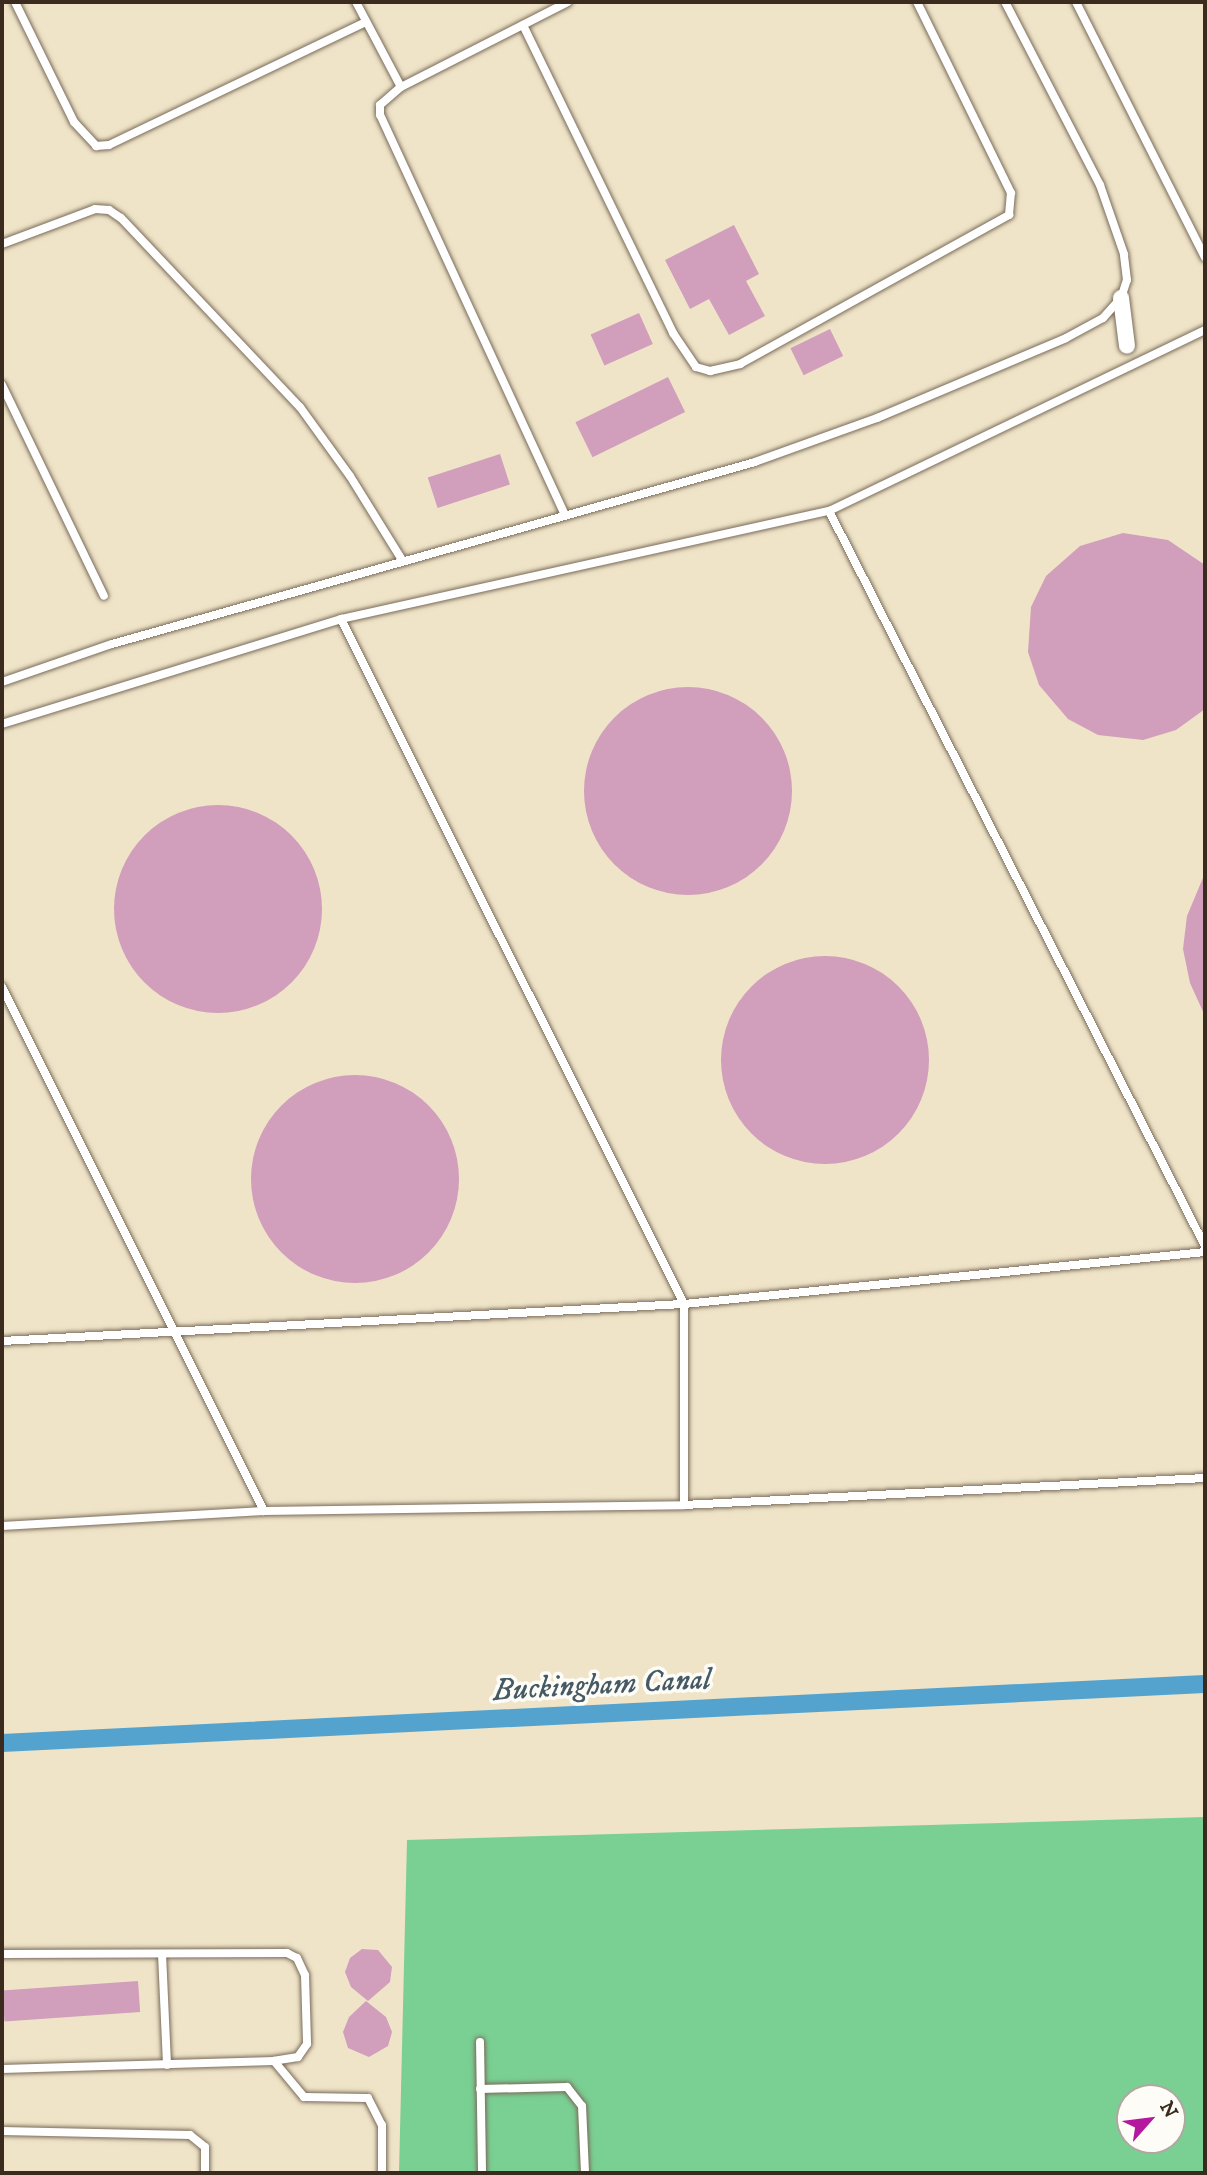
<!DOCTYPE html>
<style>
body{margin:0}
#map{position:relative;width:1207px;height:2175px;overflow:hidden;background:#efe4c8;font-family:"IM FELL DW Pica",serif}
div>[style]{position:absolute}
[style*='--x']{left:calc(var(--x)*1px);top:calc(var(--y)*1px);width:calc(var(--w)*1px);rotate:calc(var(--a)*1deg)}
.green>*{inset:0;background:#7acf93}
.canal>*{height:18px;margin:-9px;padding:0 9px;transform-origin:9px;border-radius:9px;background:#54a3ce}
.building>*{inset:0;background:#d19ebc;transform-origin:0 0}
.round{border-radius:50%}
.roads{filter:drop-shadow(0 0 2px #7a6b5a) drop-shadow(0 0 2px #7a6b5a)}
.lane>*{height:8px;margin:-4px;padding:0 4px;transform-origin:4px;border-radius:4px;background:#fff}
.street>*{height:16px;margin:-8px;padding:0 8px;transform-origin:8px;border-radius:8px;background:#fff}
span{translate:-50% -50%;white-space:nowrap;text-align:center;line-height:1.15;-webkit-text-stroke:7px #fdfcf7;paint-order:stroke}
.water-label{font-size:30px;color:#455a64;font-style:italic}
.frame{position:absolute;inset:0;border:4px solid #3b2a1e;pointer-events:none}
.north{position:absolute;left:1116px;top:2084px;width:70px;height:70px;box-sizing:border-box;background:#fdfcf7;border:2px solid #afa8a0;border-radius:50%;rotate:62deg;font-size:19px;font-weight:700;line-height:28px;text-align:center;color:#3b2a1e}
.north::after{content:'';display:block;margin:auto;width:24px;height:32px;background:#b5179e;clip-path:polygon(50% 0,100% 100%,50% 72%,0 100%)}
</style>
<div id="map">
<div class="green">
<i style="clip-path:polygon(evenodd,1205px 1817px,1205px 2173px,399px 2173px,407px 1840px,1205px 1817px,1130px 2098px,1172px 2098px,1172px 2140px,1130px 2140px,1130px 2098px)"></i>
</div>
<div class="canal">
<i style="--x:2;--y:1743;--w:1204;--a:-2.81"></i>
</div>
<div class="building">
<i style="clip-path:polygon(734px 225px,759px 274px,746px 281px,765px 316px,729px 335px,709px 299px,690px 309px,665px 260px)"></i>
<i style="left:639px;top:313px;width:34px;height:53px;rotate:66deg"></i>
<i style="left:830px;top:329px;width:30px;height:44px;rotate:64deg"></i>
<i style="left:668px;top:377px;width:39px;height:103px;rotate:64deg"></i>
<i style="left:500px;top:454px;width:32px;height:76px;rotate:72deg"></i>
<i style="clip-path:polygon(1123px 533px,1168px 540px,1205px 565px,1205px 709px,1176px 730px,1143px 740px,1098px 735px,1068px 719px,1039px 685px,1028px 652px,1031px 607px,1046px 576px,1080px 546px)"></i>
<i class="round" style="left:584px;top:687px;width:208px;height:208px"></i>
<i class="round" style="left:114px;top:805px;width:208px;height:208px"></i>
<i style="clip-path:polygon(1205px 873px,1205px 1016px,1190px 983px,1183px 949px,1187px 916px)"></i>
<i class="round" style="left:721px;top:956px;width:208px;height:208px"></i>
<i class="round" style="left:251px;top:1075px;width:208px;height:208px"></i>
<i style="clip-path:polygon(362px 1949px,378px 1950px,392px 1967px,390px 1982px,368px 2001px,351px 1987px,345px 1972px,350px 1958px)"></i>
<i style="left:138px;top:1981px;width:31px;height:136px;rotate:86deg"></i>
<i style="clip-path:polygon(366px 2001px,386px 2017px,392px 2032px,388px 2046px,369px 2057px,348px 2048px,343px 2032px,349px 2017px)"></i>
</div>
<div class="roads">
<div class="lane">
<i style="--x:15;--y:2;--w:134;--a:63.8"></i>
<i style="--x:74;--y:122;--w:33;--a:47"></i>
<i style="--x:96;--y:146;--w:13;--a:-4"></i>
<i style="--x:109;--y:145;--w:285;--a:-25.6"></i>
<i style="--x:356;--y:2;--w:96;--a:62.1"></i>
<i style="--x:1076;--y:2;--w:286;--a:63.2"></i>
<i style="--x:523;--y:25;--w:343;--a:64"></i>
<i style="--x:673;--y:333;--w:41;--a:55.9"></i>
<i style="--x:696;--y:367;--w:15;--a:16"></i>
<i style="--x:710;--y:371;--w:31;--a:-13"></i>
<i style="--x:740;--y:364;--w:308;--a:-29"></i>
<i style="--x:1009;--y:215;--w:22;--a:-85"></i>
<i style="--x:1011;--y:193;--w:213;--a:-116.2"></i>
<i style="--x:2;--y:244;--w:99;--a:-20.6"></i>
<i style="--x:95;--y:209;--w:14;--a:4"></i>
<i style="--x:109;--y:210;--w:14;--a:34"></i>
<i style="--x:121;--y:218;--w:260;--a:46.6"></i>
<i style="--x:300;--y:407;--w:85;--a:54.1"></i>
<i style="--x:350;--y:476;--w:99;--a:58.2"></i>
<i style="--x:2;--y:385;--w:234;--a:64.2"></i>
<i style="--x:829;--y:511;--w:826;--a:62.91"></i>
<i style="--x:565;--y:515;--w:441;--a:-114.8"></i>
<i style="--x:380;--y:115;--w:10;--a:-90"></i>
<i style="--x:380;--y:105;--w:28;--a:-41"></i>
<i style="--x:401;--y:87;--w:187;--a:-27"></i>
<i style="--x:341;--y:619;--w:766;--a:63.4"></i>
<i style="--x:684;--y:1304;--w:201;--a:90"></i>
<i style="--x:2;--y:682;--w:116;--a:-19.1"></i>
<i style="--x:112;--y:644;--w:668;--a:-15.8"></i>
<i style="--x:755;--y:462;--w:130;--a:-19.8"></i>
<i style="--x:877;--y:418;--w:205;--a:-22.9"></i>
<i style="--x:1066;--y:338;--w:42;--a:-28.4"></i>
<i style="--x:1103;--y:318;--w:27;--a:-48"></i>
<i style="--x:1121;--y:298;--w:19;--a:-72"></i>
<i style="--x:1127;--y:280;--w:26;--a:-97"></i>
<i style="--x:1124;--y:254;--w:73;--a:-109.2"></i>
<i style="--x:1100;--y:185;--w:206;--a:-117.4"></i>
<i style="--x:2;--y:724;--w:355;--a:-17.2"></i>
<i style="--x:341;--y:619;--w:500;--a:-12.5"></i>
<i style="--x:829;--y:511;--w:417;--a:-25.7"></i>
<i style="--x:2;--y:987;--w:586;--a:63.43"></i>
<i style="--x:264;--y:1511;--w:420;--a:-0.8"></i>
<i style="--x:684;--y:1505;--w:522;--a:-2.97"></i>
<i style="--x:2;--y:1341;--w:683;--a:-3.11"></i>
<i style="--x:684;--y:1304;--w:524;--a:-5.7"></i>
<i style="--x:2;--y:1526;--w:262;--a:-3.3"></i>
<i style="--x:2;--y:1954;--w:285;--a:-0.2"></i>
<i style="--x:287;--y:1953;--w:11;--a:27"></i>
<i style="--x:297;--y:1958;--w:19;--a:65"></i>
<i style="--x:305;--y:1975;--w:69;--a:88.3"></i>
<i style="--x:307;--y:2044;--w:16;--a:125"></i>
<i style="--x:298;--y:2057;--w:24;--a:171"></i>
<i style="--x:162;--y:1954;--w:111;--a:87.4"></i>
<i style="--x:480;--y:2042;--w:131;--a:89.1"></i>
<i style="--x:2;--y:2069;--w:272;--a:-1.7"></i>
<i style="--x:274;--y:2061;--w:47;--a:50.2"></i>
<i style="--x:304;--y:2097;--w:64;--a:0.9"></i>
<i style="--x:368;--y:2098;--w:30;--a:63"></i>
<i style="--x:382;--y:2125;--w:48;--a:90"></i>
<i style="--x:480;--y:2089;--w:87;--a:-1.3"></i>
<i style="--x:567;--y:2087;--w:24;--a:52"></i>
<i style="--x:582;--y:2106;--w:67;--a:87.4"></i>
<i style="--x:2;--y:2131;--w:188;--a:1.2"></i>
<i style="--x:190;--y:2135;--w:19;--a:39"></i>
<i style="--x:205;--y:2147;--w:26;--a:90"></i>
</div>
<div class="street">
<i style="--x:1121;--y:298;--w:48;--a:82.9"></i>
</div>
</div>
<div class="water-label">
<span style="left:602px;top:1686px;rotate:-3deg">Buckingham Canal</span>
</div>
<div class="frame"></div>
<div class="north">N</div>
</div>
